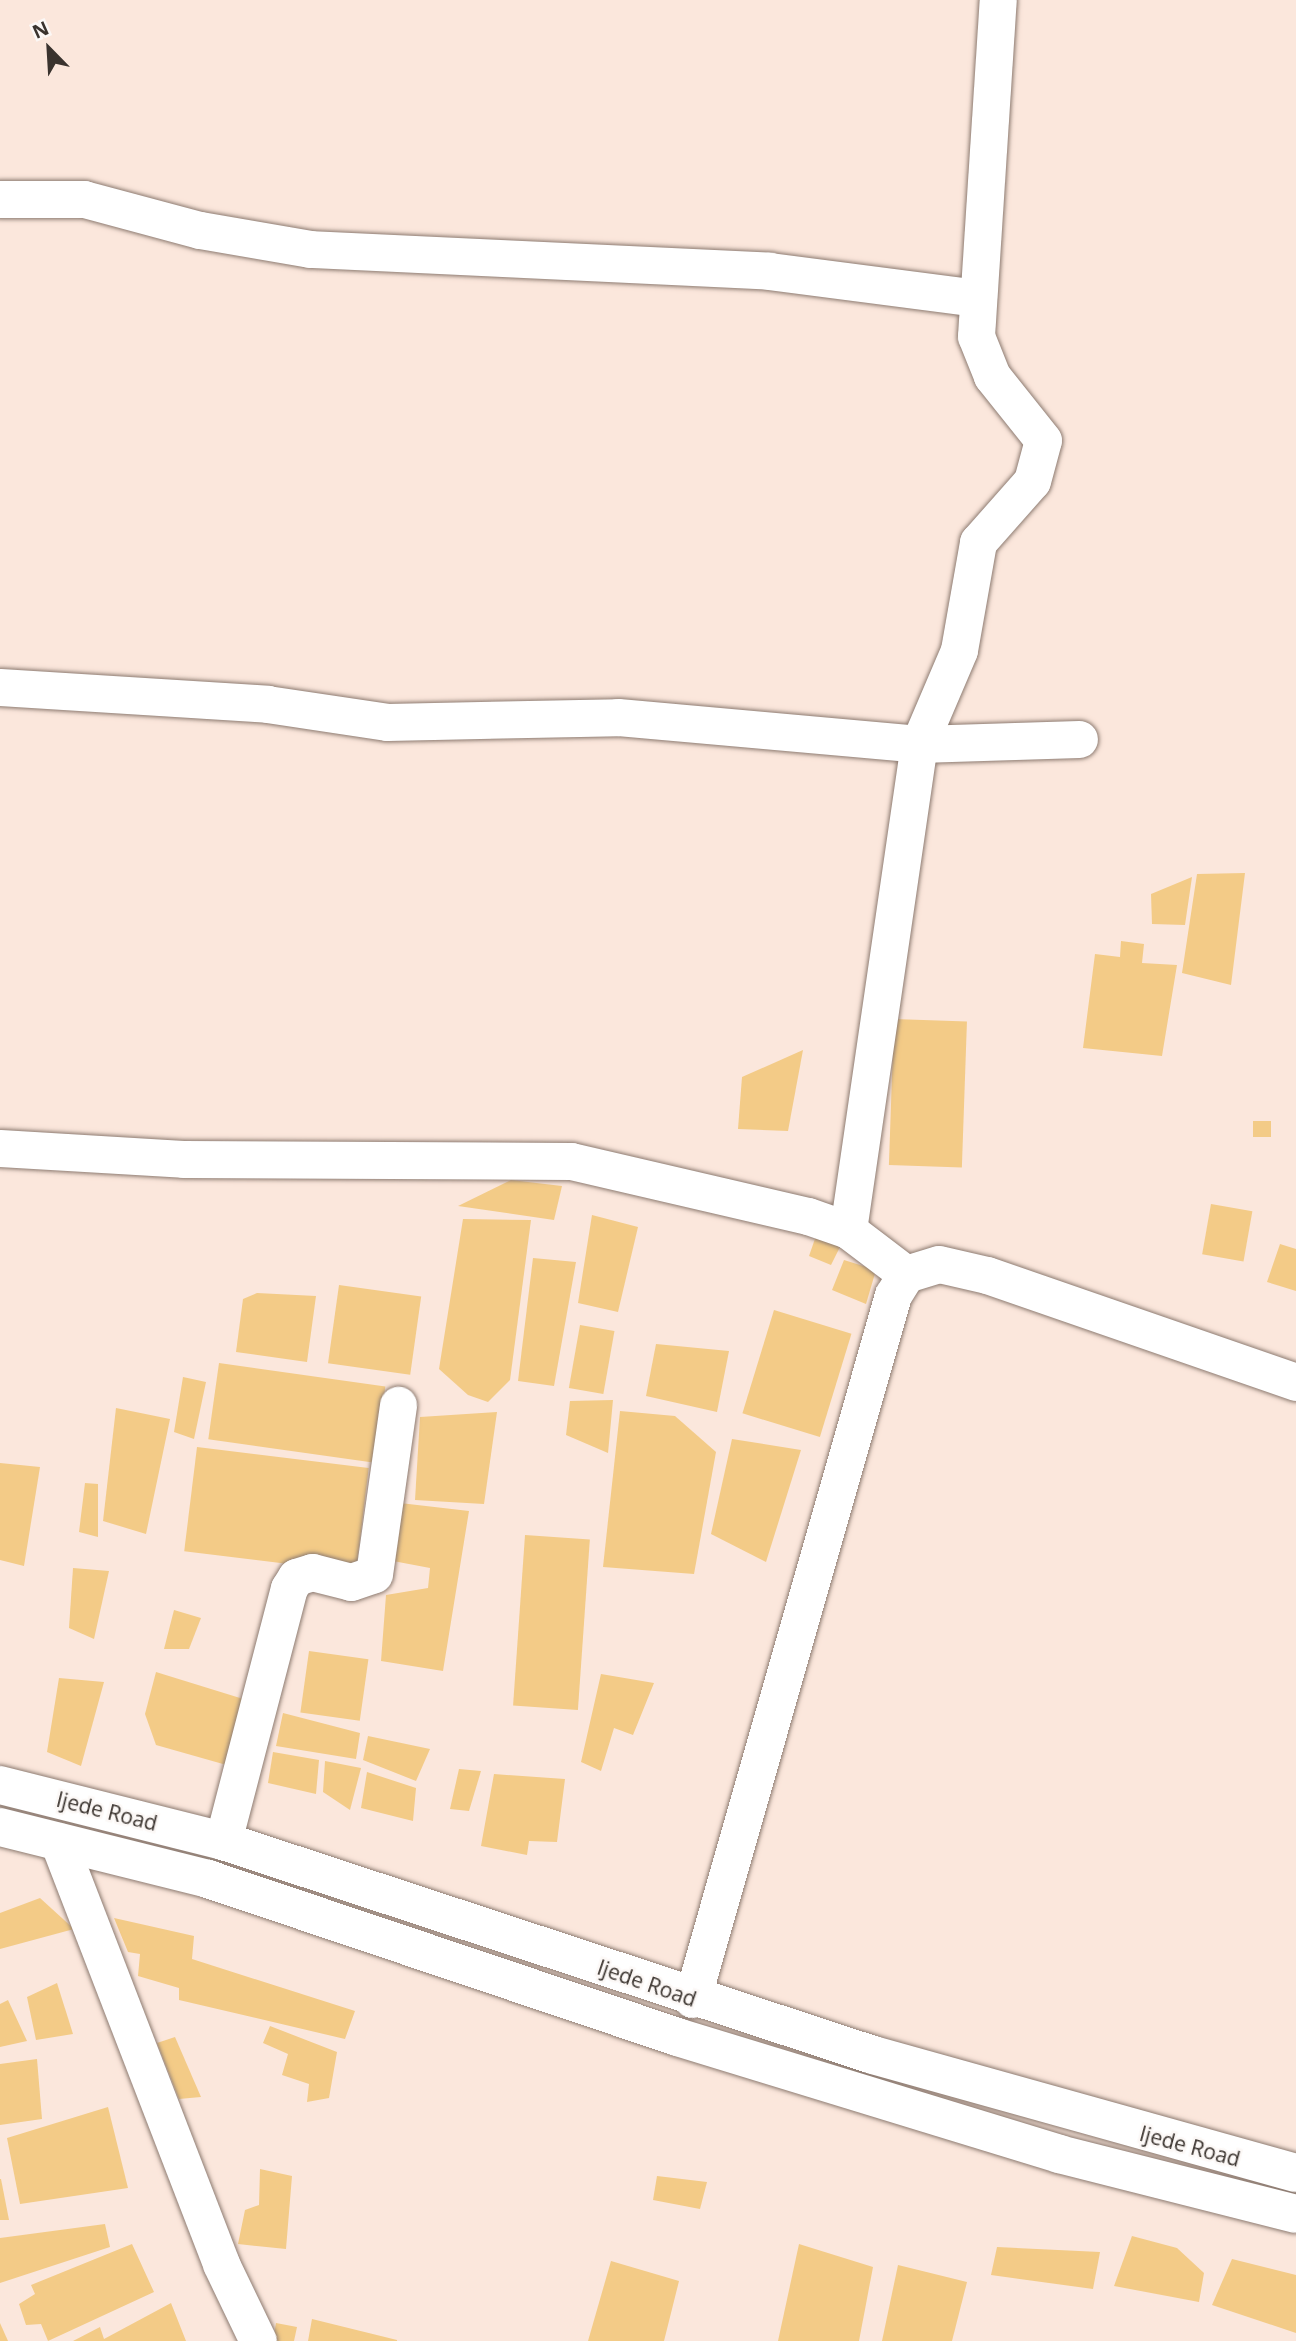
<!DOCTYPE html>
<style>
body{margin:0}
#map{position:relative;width:1296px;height:2341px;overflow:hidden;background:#fbe7dc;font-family:"Open Sans",sans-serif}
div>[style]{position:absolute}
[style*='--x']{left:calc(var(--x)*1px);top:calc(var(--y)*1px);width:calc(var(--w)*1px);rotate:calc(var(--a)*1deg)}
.building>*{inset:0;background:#f3cb87;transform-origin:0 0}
.roads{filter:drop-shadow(0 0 2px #8d7b71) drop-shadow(0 0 2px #8d7b71)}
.minor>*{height:37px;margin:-18.5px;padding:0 18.5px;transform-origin:18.5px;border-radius:18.5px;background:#fff}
.secondary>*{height:38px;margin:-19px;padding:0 19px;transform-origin:19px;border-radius:19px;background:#fff}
span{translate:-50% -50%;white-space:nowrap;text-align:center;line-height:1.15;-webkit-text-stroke:5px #fcf8f6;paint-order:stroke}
.street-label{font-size:21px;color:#3a332e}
.north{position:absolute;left:14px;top:14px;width:70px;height:70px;-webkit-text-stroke:5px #fcf8f6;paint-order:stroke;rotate:336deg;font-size:19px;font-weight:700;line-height:28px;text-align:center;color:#3a332e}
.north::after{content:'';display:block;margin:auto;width:24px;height:32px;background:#3a332e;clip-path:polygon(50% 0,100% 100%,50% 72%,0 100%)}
</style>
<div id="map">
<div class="building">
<i style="clip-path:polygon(1245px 873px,1231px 985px,1182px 973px,1197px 874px)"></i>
<i style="clip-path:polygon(1192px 877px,1185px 925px,1152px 924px,1151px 894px)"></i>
<i style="clip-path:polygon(1121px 941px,1144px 944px,1142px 963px,1177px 965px,1162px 1056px,1083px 1048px,1095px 954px,1120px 957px)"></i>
<i style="left:894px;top:1019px;width:73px;height:146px;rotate:2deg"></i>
<i style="clip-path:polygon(803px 1050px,788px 1131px,738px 1129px,742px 1077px)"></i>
<i style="left:1253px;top:1121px;width:18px;height:16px"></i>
<i style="clip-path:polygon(511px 1180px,562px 1186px,554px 1220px,458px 1206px)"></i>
<i style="left:1211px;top:1204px;width:42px;height:51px;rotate:10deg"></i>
<i style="clip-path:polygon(592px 1215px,638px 1227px,618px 1312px,578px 1303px)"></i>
<i style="clip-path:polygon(463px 1219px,531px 1220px,510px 1380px,488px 1402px,468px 1395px,439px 1369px)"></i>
<i style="clip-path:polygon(817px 1233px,843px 1241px,831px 1265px,809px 1256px)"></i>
<i style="clip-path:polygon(1280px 1244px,1296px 1249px,1296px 1291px,1267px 1282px)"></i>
<i style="clip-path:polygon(533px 1258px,576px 1262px,554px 1386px,518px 1381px)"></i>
<i style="clip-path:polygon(844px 1260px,876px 1270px,866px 1304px,832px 1290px)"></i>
<i style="left:339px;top:1285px;width:83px;height:79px;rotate:8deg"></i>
<i style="clip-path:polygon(257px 1293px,316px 1296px,307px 1362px,236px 1352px,243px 1299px)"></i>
<i style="left:774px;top:1310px;width:81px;height:108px;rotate:17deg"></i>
<i style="left:580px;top:1325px;width:35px;height:64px;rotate:10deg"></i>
<i style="clip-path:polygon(656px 1344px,729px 1351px,717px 1412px,646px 1396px)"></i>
<i style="left:219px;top:1363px;width:168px;height:77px;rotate:8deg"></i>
<i style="clip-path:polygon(183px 1377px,206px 1382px,194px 1439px,174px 1432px)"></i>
<i style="clip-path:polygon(613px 1400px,608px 1453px,566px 1435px,570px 1401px)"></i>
<i style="clip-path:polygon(116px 1408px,170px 1419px,146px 1534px,103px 1521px)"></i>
<i style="clip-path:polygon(620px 1411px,675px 1416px,716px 1452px,694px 1574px,603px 1567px)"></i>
<i style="clip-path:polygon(497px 1412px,484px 1504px,415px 1500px,420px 1417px)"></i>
<i style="clip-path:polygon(732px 1439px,801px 1450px,766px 1562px,711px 1534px)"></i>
<i style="left:197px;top:1447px;width:173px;height:105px;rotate:7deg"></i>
<i style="clip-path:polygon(0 1463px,40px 1467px,24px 1566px,0 1560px)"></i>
<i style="clip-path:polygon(85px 1483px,98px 1484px,98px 1537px,79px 1532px)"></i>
<i style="clip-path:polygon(400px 1503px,469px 1511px,443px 1671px,381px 1661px,386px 1595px,428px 1588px,430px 1568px,393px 1561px)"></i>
<i style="left:525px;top:1535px;width:65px;height:171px;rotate:4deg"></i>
<i style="clip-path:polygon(73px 1568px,109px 1571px,94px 1639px,69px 1628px)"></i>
<i style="clip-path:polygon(174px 1610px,201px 1618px,189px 1649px,164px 1649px)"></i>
<i style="left:309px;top:1651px;width:60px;height:62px;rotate:8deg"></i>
<i style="clip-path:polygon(156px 1672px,253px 1702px,230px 1766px,156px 1745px,145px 1714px)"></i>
<i style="clip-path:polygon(601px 1674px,654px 1683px,633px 1735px,614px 1728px,601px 1771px,581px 1762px)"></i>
<i style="clip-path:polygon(59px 1678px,104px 1682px,81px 1766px,47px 1752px)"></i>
<i style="clip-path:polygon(283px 1713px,360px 1733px,356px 1759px,276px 1746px)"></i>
<i style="clip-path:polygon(368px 1736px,430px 1749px,416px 1781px,363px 1760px)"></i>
<i style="clip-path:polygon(273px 1752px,319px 1760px,316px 1794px,268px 1783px)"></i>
<i style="clip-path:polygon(325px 1761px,361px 1768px,350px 1810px,323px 1792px)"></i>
<i style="clip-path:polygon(459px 1769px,481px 1771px,469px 1811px,450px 1809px)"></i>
<i style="clip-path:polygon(367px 1772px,416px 1788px,413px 1821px,361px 1808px)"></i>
<i style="clip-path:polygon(494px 1774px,565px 1779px,557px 1842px,529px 1841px,527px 1855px,481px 1846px)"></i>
<i style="clip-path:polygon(40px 1898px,74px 1929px,0 1949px,0 1913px)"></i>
<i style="clip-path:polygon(114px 1918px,194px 1936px,192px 1959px,355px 2011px,345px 2039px,179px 2000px,179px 1988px,138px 1976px,140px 1954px,128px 1952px)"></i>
<i style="clip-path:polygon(57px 1983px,73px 2034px,36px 2040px,27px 1997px)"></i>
<i style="clip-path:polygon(8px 2000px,27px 2041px,0 2047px,0 2004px)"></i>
<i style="clip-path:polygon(270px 2026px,337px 2052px,329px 2098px,307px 2102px,309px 2084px,282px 2075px,288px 2054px,263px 2043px)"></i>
<i style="clip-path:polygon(175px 2037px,201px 2097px,179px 2099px,157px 2043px)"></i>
<i style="clip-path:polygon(37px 2059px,42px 2119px,0 2125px,0 2064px)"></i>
<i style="clip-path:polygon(108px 2107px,128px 2188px,20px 2204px,7px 2138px)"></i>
<i style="clip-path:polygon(260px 2169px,292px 2176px,286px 2249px,238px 2244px,245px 2210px,259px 2205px)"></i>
<i style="clip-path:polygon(657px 2176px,707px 2182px,700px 2209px,653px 2200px)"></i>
<i style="clip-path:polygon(0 2179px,1px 2179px,9px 2220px,0 2220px)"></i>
<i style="clip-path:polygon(105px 2224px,110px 2247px,0 2283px,0 2238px)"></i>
<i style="clip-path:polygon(1132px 2236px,1177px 2248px,1204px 2273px,1199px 2302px,1114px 2286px)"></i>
<i style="clip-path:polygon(132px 2244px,154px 2292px,48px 2341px,41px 2324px,26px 2325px,19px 2304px,35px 2294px,31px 2285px)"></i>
<i style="clip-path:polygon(799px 2244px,873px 2267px,859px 2341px,778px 2341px)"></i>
<i style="clip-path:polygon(997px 2247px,1100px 2252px,1093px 2289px,991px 2275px)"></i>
<i style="clip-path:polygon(1232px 2259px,1296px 2275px,1296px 2333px,1212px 2305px)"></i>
<i style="clip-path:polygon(611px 2261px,679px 2281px,664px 2341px,588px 2341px)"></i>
<i style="clip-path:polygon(898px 2265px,967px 2282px,952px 2341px,882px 2341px)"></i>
<i style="clip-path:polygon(171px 2303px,186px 2341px,73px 2341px,100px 2327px,104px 2339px)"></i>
<i style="clip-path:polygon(312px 2319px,397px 2340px,397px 2341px,308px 2341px)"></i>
<i style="clip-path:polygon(0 2323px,8px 2341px,0 2341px)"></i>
<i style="clip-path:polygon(276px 2323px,297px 2327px,294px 2341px,273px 2341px)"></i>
</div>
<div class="roads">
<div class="minor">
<i style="--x:0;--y:199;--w:84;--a:0"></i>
<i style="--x:84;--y:199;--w:120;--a:15"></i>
<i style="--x:200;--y:230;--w:112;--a:9.8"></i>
<i style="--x:310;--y:249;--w:460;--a:2.7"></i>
<i style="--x:769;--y:271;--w:210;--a:7.4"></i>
<i style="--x:0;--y:687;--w:268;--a:3.6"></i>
<i style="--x:267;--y:704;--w:121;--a:8.5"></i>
<i style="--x:387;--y:722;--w:231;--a:-1.2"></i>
<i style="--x:618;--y:717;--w:302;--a:5.1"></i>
<i style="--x:919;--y:744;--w:160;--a:-1.8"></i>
<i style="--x:0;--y:1148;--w:183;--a:3.4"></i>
<i style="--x:183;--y:1159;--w:388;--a:0.3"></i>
<i style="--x:571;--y:1161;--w:243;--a:13.1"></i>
<i style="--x:808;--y:1216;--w:42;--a:19.3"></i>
<i style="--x:848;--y:1230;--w:73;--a:37.2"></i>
<i style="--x:848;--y:1230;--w:491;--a:-81.7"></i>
<i style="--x:919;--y:744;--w:102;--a:-66.9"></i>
<i style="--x:959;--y:650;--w:110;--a:-80"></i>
<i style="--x:978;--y:542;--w:81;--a:-48.5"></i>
<i style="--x:1032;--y:481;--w:42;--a:-75"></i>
<i style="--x:1043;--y:440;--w:82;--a:-128.6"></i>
<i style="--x:992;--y:376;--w:43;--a:-111.8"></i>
<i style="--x:976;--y:336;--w:337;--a:-86.3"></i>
<i style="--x:58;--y:1841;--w:453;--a:68.9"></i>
<i style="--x:221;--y:2264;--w:85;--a:64.3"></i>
<i style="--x:223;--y:1841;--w:261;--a:-75.4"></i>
<i style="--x:289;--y:1588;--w:13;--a:-58"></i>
<i style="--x:296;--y:1577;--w:17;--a:-17"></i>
<i style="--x:312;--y:1572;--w:40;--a:14.4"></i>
<i style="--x:351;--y:1582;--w:24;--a:-19"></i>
<i style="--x:374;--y:1574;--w:171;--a:-81.9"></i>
<i style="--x:692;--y:1999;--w:732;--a:-74.07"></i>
<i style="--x:893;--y:1295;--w:25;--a:-58"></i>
<i style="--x:906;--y:1274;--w:34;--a:-17"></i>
<i style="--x:939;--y:1264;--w:49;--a:12.9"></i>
<i style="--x:987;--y:1275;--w:327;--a:19.1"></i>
</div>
<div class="secondary">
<i style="--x:0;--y:1785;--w:230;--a:14.1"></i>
<i style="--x:223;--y:1841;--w:684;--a:18.22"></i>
<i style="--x:873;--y:2055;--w:439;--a:15.6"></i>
<i style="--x:0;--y:1827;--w:214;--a:14"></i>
<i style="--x:208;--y:1879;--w:495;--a:18.6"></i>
<i style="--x:677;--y:2037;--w:400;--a:17"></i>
<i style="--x:1059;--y:2154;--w:244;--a:14.2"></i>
</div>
</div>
<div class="street-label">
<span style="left:107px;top:1811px;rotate:14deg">Ijede Road</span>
<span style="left:647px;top:1983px;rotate:19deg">Ijede Road</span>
<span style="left:1190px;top:2146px;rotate:15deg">Ijede Road</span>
</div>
<div class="north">N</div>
</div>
